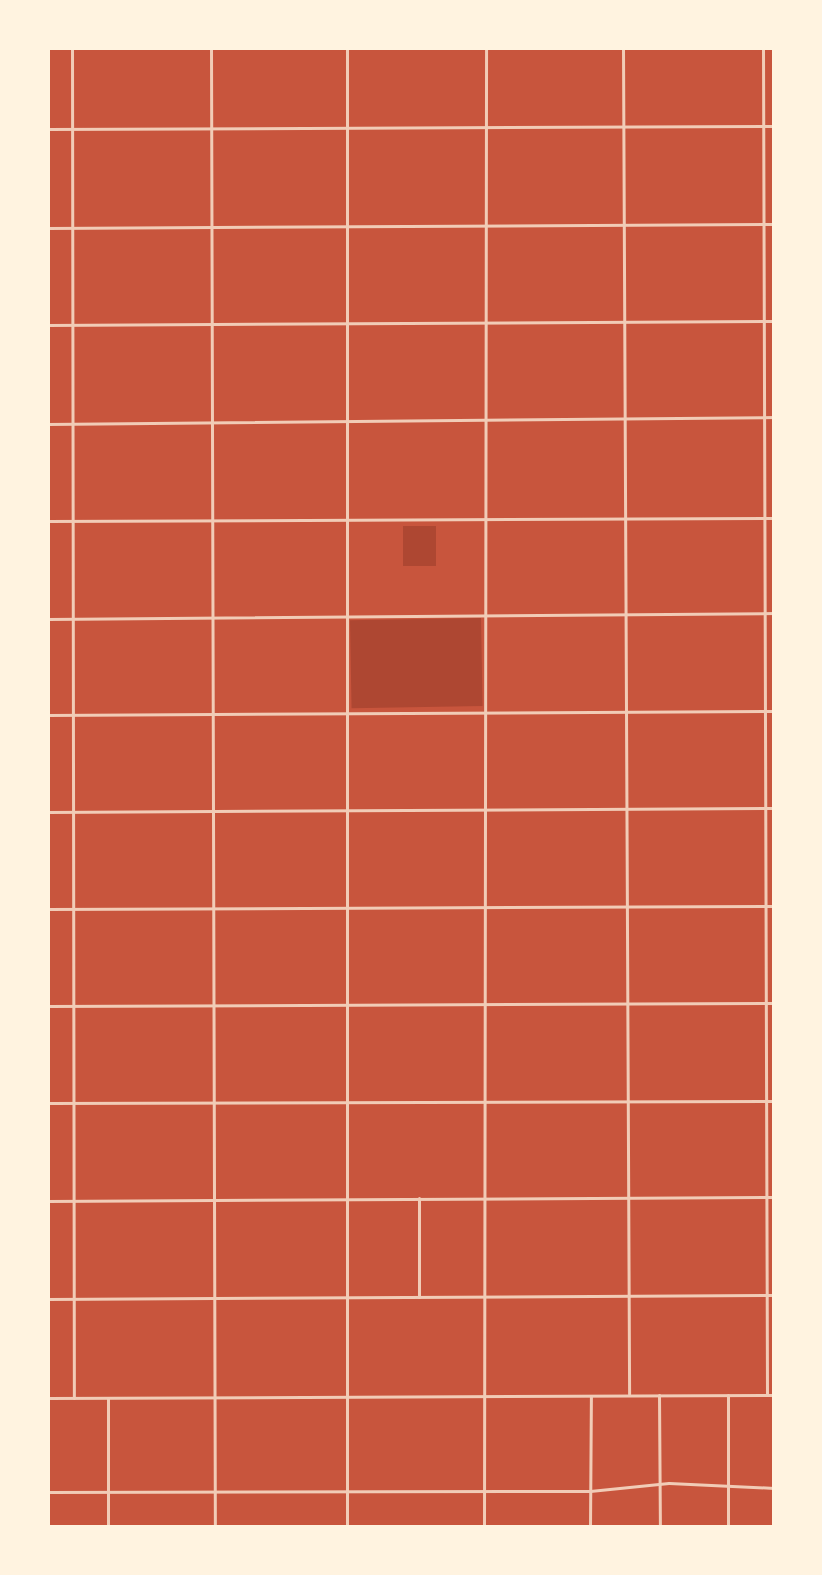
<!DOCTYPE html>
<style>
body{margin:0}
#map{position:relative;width:822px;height:1575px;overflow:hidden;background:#c8553d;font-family:Jost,sans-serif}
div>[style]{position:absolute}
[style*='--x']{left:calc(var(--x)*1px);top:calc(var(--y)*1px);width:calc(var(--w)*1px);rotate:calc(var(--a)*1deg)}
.green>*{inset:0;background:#ae4732;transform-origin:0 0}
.minor>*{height:3px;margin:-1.5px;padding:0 1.5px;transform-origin:1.5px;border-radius:1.5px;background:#f1ccb7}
span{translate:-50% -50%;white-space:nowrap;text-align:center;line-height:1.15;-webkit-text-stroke:4.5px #fff3e0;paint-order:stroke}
.frame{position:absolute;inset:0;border:50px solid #fff3e0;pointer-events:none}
</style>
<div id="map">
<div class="green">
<i style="left:403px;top:526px;width:33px;height:40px"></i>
<i style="left:481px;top:618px;width:88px;height:131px;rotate:89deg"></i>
</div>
<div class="minor">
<i style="--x:72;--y:48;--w:1350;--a:89.92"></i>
<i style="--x:211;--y:48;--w:1479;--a:89.85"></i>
<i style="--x:347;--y:48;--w:1479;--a:90"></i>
<i style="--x:623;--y:48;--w:1346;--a:89.74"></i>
<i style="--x:763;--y:48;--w:1347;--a:89.83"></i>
<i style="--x:48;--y:129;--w:726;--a:-0.24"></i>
<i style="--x:48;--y:228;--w:726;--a:-0.32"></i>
<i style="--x:48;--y:325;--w:726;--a:-0.32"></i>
<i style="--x:48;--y:424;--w:726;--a:-0.55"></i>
<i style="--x:48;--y:521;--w:726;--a:-0.24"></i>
<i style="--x:48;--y:619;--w:726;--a:-0.47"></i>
<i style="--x:48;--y:715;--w:726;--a:-0.32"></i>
<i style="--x:48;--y:812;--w:726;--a:-0.32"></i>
<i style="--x:48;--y:909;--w:726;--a:-0.24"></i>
<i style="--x:48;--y:1006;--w:726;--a:-0.24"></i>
<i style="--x:48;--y:1103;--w:726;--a:-0.16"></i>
<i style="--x:419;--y:1198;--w:99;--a:90"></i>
<i style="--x:48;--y:1201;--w:726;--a:-0.32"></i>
<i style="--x:48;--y:1299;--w:726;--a:-0.32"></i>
<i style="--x:659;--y:1395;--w:132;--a:89.6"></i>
<i style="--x:48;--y:1398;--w:726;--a:-0.24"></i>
<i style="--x:108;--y:1398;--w:129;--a:90"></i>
<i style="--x:48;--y:1492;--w:542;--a:-0.11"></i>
<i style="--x:590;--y:1491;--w:79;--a:-5.8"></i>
<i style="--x:669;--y:1483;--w:105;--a:2.7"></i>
<i style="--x:484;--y:1527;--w:1479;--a:-89.92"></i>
<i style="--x:590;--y:1527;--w:131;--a:-89.6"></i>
<i style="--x:728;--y:1527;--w:132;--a:-90"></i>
</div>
<div class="frame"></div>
</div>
